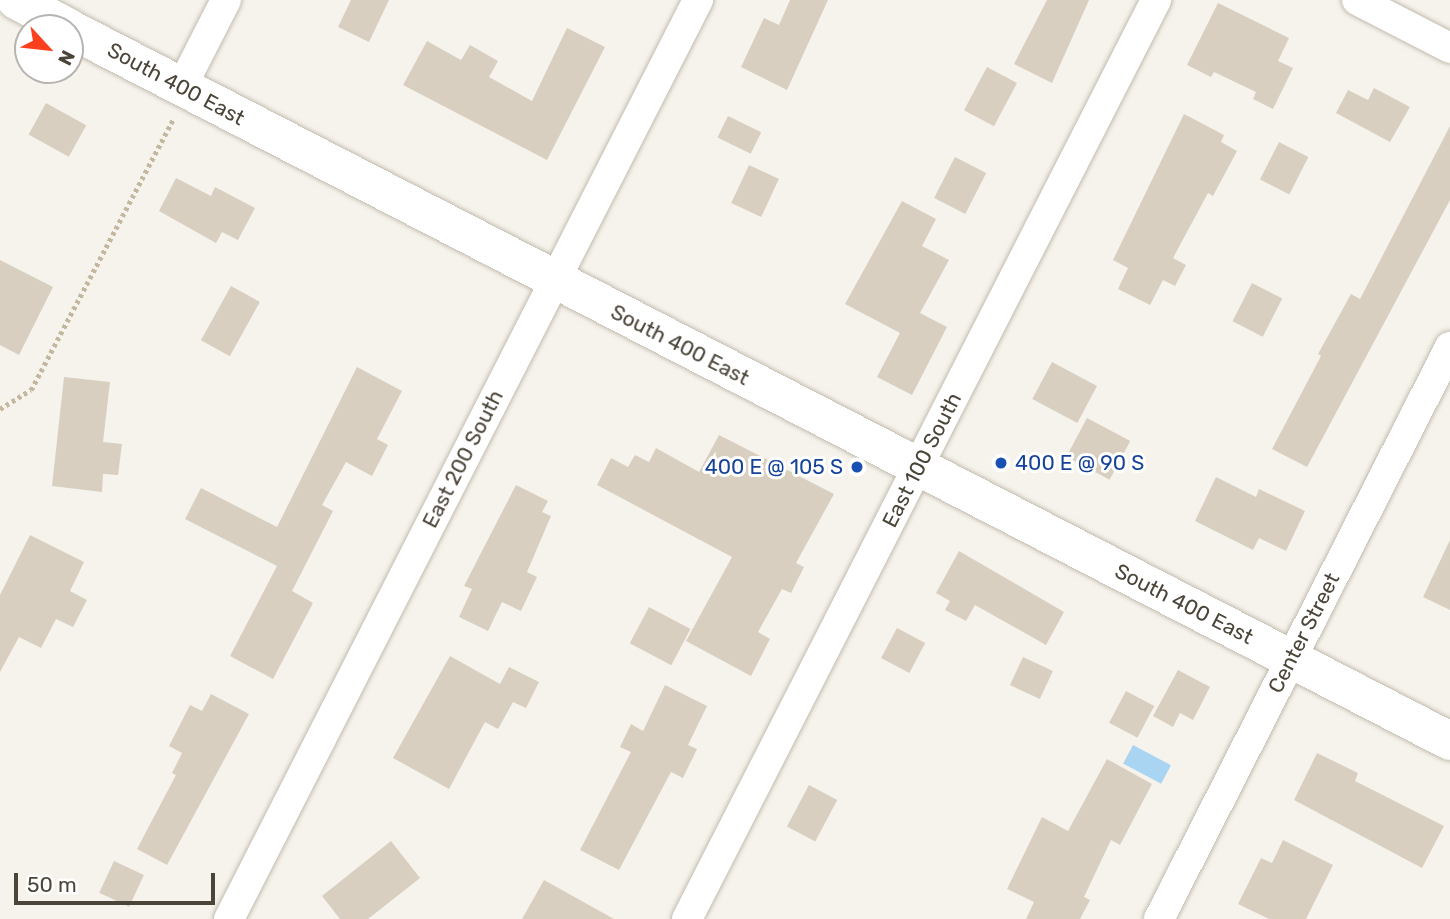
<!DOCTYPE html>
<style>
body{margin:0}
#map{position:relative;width:1450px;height:919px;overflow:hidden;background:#f6f3ec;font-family:Rubik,sans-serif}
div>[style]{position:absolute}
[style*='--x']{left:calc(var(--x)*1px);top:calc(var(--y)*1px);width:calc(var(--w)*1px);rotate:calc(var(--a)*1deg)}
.water>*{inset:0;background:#a9d4f2;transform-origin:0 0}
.building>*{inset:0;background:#d8cfc1;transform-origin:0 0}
.path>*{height:4.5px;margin-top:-2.25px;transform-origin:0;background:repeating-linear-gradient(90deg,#c4b79f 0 3.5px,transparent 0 7px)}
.roads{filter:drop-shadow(0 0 2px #c2bbae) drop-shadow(0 0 2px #c2bbae)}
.minor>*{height:30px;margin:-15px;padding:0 15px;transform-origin:15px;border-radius:15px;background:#fff}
.tertiary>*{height:38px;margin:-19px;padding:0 19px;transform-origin:19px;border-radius:19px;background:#fff}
.dots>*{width:19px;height:19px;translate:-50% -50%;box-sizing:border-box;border:4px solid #fff;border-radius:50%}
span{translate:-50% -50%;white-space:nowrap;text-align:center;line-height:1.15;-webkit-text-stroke:6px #fff;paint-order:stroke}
.street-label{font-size:21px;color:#4b4439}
.transit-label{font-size:21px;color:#164399}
.left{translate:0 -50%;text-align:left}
.right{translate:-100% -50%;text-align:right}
.north{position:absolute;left:14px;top:14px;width:70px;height:70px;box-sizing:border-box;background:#fff;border:2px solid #b7b4b0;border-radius:50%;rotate:117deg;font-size:19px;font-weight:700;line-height:28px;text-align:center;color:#4b4439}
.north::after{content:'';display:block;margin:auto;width:24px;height:32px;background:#fc3f1d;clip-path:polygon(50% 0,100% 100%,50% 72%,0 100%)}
.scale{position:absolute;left:14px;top:873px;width:201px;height:32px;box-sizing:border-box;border:4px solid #4b4439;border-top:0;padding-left:9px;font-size:21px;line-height:24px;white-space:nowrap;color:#4b4439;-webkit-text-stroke:5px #fff;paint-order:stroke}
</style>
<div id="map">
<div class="water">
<i style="left:1133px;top:745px;width:43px;height:21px;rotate:28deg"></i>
</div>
<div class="building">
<i style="clip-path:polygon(351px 0,389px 0,369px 42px,338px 27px)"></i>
<i style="clip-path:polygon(790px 0,828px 0,787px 90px,741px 67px,764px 18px,779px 25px)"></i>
<i style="clip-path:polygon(1047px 0,1089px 0,1052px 83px,1014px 64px)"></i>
<i style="clip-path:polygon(1218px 3px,1289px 38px,1278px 61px,1293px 68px,1273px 109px,1253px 99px,1256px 92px,1214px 72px,1211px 77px,1187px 65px)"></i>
<i style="clip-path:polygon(567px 28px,605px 47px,547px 160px,403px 85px,427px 41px,461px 60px,470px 45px,498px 61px,489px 77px,532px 101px)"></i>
<i style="left:987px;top:67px;width:34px;height:49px;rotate:28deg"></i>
<i style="clip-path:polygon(1374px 88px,1410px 107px,1390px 142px,1336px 113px,1348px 90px,1368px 100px)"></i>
<i style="left:46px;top:103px;width:46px;height:36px;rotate:29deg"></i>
<i style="clip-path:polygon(1184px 114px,1224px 135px,1221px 142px,1237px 151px,1213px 196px,1208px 193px,1173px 258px,1186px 265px,1175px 286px,1163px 280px,1150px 305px,1118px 289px,1128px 268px,1113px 260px)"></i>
<i style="left:728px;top:116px;width:37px;height:24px;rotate:26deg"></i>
<i style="clip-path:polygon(1450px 126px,1450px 200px,1307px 467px,1272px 449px,1321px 356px,1318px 354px,1351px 294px,1360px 299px)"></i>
<i style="left:1279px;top:142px;width:33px;height:42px;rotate:27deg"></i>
<i style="left:955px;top:157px;width:35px;height:46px;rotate:27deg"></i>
<i style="left:749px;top:165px;width:33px;height:42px;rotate:25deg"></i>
<i style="clip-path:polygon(176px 178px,211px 196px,215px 187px,255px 208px,238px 240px,222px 232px,216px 243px,159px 211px)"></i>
<i style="clip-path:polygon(902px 201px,936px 219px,922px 246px,949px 260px,920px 313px,947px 327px,912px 395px,877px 377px,900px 333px,845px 304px)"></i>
<i style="clip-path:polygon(0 260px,53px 287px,19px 355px,0 345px)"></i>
<i style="left:1252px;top:283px;width:34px;height:43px;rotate:27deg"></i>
<i style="left:231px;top:286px;width:33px;height:62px;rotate:29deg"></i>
<i style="left:1052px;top:362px;width:51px;height:42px;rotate:28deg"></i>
<i style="clip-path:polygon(357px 367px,402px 391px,377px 439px,388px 445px,372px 476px,346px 462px,322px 505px,333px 511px,292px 591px,313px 603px,273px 679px,230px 656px,277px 566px,185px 519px,201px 488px,277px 527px)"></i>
<i style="clip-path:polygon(64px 377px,110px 382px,103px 442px,122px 444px,118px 475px,103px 474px,102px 492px,52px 486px)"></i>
<i style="left:1087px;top:418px;width:49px;height:44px;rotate:28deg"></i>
<i style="clip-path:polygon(719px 435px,834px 494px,796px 563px,804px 567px,791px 593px,782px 589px,758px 632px,770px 639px,751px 676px,686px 641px,732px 557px,597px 485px,611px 458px,628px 467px,635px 455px,649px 462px,656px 448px,699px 472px)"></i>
<i style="clip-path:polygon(1216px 477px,1256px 497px,1259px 489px,1305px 511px,1286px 551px,1259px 538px,1253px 550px,1195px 521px)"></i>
<i style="clip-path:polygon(516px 485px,548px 501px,542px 512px,551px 516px,527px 572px,537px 577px,521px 611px,502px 602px,488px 631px,459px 617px,472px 589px,464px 586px)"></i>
<i style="clip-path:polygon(30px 535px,84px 562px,70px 591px,87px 600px,73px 627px,56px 619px,41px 648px,19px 637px,0 672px,0 595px)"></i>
<i style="clip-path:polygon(1450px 540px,1450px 610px,1423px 597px)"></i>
<i style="clip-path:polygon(959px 551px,1064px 612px,1046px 645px,975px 605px,966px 621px,945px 610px,950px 601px,936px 593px)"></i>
<i style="left:649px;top:607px;width:47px;height:41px;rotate:28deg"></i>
<i style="left:897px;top:628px;width:32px;height:34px;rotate:28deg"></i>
<i style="clip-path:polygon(450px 656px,500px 684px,509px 667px,539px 682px,526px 708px,513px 702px,498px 729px,485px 722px,449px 789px,393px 758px)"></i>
<i style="left:1023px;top:657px;width:33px;height:31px;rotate:25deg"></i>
<i style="clip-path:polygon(1178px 670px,1210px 687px,1193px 720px,1180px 713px,1173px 727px,1153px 716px)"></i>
<i style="clip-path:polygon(665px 685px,707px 706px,688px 745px,697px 749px,683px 778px,671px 772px,619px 870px,580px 850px,631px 752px,620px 747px,631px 724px,643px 731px)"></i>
<i style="left:1126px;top:691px;width:32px;height:36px;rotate:28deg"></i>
<i style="clip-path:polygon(211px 694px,249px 714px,167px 865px,137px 849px,176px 775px,172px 773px,182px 753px,169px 746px,190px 705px,202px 711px)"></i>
<i style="clip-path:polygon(1317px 753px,1358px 773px,1355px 781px,1444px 826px,1422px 868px,1294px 800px)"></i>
<i style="clip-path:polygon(1107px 759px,1152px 784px,1120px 845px,1111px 840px,1084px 897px,1090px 900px,1080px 919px,1026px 919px,1034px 902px,1007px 889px,1042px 817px,1068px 831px)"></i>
<i style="left:809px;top:785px;width:32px;height:47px;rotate:28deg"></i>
<i style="clip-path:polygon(1283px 840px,1333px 865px,1306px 919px,1269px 919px,1238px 904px,1261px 858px,1272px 863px)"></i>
<i style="clip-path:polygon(391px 841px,420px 878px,368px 919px,340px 919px,322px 896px)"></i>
<i style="left:114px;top:861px;width:33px;height:35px;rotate:25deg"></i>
<i style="clip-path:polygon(544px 880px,614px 919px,522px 919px)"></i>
</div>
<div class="path">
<i style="--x:0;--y:409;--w:36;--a:-32"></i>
<i style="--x:31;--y:390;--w:306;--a:-62.3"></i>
</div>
<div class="roads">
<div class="minor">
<i style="--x:1357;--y:0;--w:105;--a:27.3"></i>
<i style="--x:181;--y:88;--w:99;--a:-62.9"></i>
<i style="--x:229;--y:919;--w:1032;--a:-62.96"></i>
<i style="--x:687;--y:919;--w:1032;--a:-62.96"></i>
<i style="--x:1159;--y:919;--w:642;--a:-63.04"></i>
</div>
<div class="tertiary">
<i style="--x:16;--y:0;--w:60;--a:27.8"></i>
<i style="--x:70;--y:29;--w:1553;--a:27.29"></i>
</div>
</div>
<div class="dots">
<i style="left:1001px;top:463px;background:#1a4fb4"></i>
<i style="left:857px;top:467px;background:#1a4fb4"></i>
</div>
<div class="street-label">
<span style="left:176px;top:84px;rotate:28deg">South 400 East</span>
<span style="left:680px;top:345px;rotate:27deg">South 400 East</span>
<span style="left:463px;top:459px;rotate:-63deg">East 200 South</span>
<span style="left:922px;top:460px;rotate:-63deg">East 100 South</span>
<span style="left:1184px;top:604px;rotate:27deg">South 400 East</span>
<span style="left:1304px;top:633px;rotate:-63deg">Center Street</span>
</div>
<div class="transit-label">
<span class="left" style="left:1015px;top:463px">400 E @ 90 S</span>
<span class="right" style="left:843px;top:467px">400 E @ 105 S</span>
</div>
<div class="north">N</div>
<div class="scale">50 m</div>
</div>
